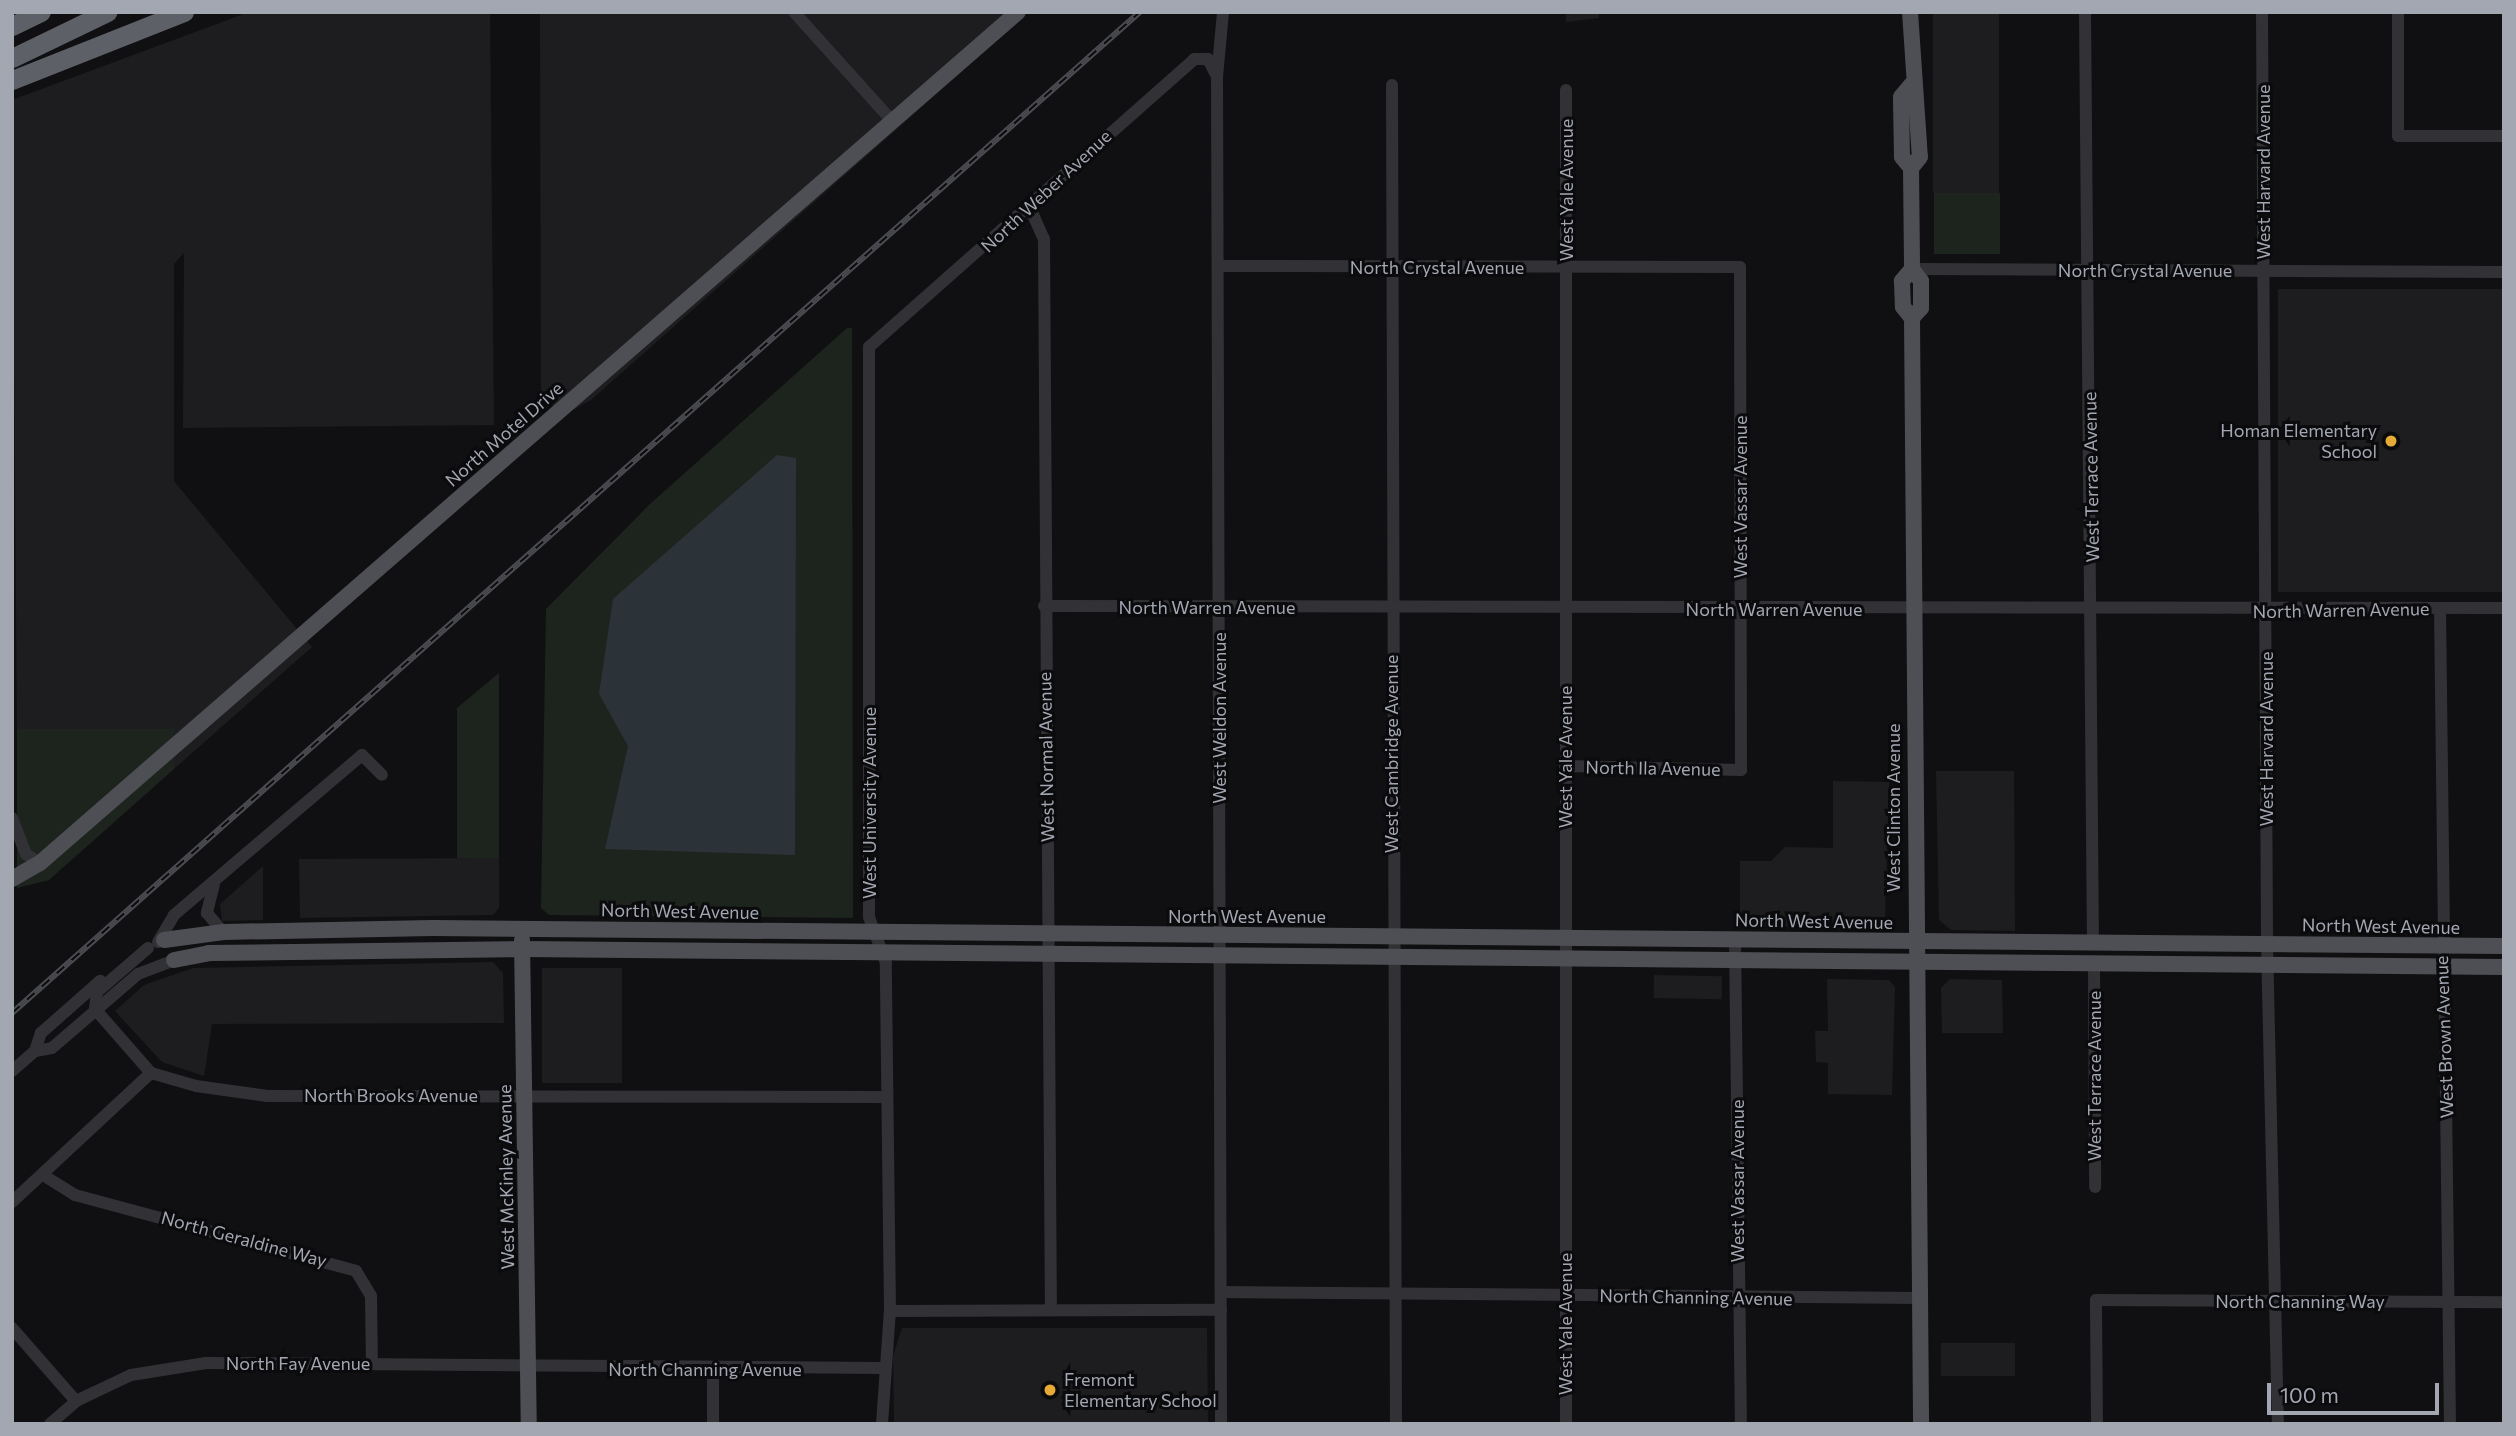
<!DOCTYPE html>
<style>
body{margin:0}
#map{position:relative;width:2516px;height:1436px;overflow:hidden;background:#101012;font-family:Commissioner,sans-serif}
div>[style]{position:absolute}
[style*='--x']{left:calc(var(--x)*1px);top:calc(var(--y)*1px);width:calc(var(--w)*1px);rotate:calc(var(--a)*1deg)}
.built>*{inset:0;background:#1d1d1f;transform-origin:0 0}
.green>*{inset:0;background:#1d241e;transform-origin:0 0}
.water>*{inset:0;background:#2b3339}
.minor>*{height:12px;margin:-6px;padding:0 6px;transform-origin:6px;border-radius:6px;background:#323236}
.major>*{height:16px;margin:-8px;padding:0 8px;transform-origin:8px;border-radius:8px;background:#4e4f55}
.highway>*{height:19px;margin:-9.5px;padding:0 9.5px;transform-origin:9.5px;border-radius:9.5px;background:#5e6067}
.rail>*{height:6px;margin-top:-3px;transform-origin:0;background:repeating-linear-gradient(90deg,#0b0b0d 0 10px,#4b4c51 0 20px);box-sizing:border-box;border-block:2px solid #4b4c51}
.dots>*{width:19px;height:19px;translate:-50% -50%;box-sizing:border-box;border:4px solid #0b0b0d;border-radius:50%}
span{translate:-50% -50%;white-space:nowrap;text-align:center;line-height:1.15;-webkit-text-stroke:6px #0b0b0d;paint-order:stroke}
.street-label{font-size:18px;color:#a3a7b2}
.poi-label{font-size:18px;color:#a3a7b2}
.right{translate:-100% -50%;text-align:right}
.left{translate:0 -50%;text-align:left}
.frame{position:absolute;inset:0;border:14px solid #a3a7b2;pointer-events:none}
.scale{position:absolute;left:2267px;top:1383px;width:172px;height:32px;box-sizing:border-box;border:4px solid #a3a7b2;border-top:0;padding-left:9px;font-size:21px;line-height:24px;white-space:nowrap;color:#a3a7b2;-webkit-text-stroke:5px #0b0b0d;paint-order:stroke}
</style>
<div id="map">
<div class="built">
<i style="clip-path:polygon(249px 12px,490px 12px,494px 425px,183px 428px,184px 253px,174px 264px,174px 481px,312px 647px,174px 769px,174px 729px,17px 729px,12px 100px)"></i>
<i style="clip-path:polygon(540px 12px,1029px 12px,591px 400px,568px 413px,541px 400px)"></i>
<i style="clip-path:polygon(1566px 12px,1599px 12px,1599px 18px,1566px 22px)"></i>
<i style="left:1933px;top:12px;width:66px;height:181px"></i>
<i style="left:2278px;top:289px;width:226px;height:303px"></i>
<i style="clip-path:polygon(1936px 771px,2014px 771px,2015px 931px,1951px 930px,1939px 920px)"></i>
<i style="clip-path:polygon(1833px 781px,1889px 782px,1885px 919px,1877px 927px,1740px 926px,1740px 861px,1771px 861px,1785px 847px,1833px 848px)"></i>
<i style="clip-path:polygon(499px 858px,499px 908px,493px 915px,300px 918px,299px 859px)"></i>
<i style="clip-path:polygon(263px 866px,263px 920px,222px 921px,220px 904px)"></i>
<i style="clip-path:polygon(493px 962px,503px 973px,504px 1023px,212px 1024px,204px 1076px,162px 1062px,115px 1011px,144px 985px,193px 968px)"></i>
<i style="left:542px;top:968px;width:80px;height:115px"></i>
<i style="left:1654px;top:975px;width:68px;height:23px;rotate:1deg"></i>
<i style="clip-path:polygon(1827px 979px,1889px 980px,1895px 987px,1892px 1095px,1828px 1094px,1828px 1063px,1816px 1062px,1815px 1031px,1828px 1031px)"></i>
<i style="clip-path:polygon(1950px 979px,2002px 980px,2003px 1033px,1942px 1033px,1941px 988px)"></i>
<i style="clip-path:polygon(902px 1328px,1207px 1328px,1208px 1424px,894px 1424px,893px 1356px)"></i>
<i style="left:1941px;top:1343px;width:74px;height:33px"></i>
</div>
<div class="green">
<i style="left:1934px;top:193px;width:66px;height:61px"></i>
<i style="clip-path:polygon(847px 328px,852px 328px,853px 918px,549px 915px,541px 908px,546px 609px,650px 504px)"></i>
<i style="clip-path:polygon(499px 673px,499px 858px,457px 858px,457px 708px)"></i>
<i style="clip-path:polygon(17px 729px,174px 729px,174px 769px,49px 880px,17px 888px)"></i>
</div>
<div class="water">
<i style="clip-path:polygon(777px 455px,796px 458px,795px 855px,605px 849px,628px 746px,599px 694px,613px 599px)"></i>
</div>
<div class="minor">
<i style="--x:794;--y:12;--w:147;--a:48"></i>
<i style="--x:2085;--y:12;--w:931;--a:89.51"></i>
<i style="--x:2262;--y:12;--w:932;--a:89.69"></i>
<i style="--x:2267;--y:944;--w:480;--a:88.7"></i>
<i style="--x:2398;--y:12;--w:124;--a:90"></i>
<i style="--x:2398;--y:136;--w:106;--a:0"></i>
<i style="--x:1392;--y:85;--w:1339;--a:89.83"></i>
<i style="--x:1566;--y:90;--w:1334;--a:90"></i>
<i style="--x:1030;--y:208;--w:34;--a:66"></i>
<i style="--x:1044;--y:239;--w:1071;--a:89.63"></i>
<i style="--x:1218;--y:266;--w:522;--a:0.11"></i>
<i style="--x:1740;--y:267;--w:503;--a:89.89"></i>
<i style="--x:1741;--y:770;--w:176;--a:-178.7"></i>
<i style="--x:1912;--y:269;--w:592;--a:0.29"></i>
<i style="--x:1044;--y:606;--w:1460;--a:0.08"></i>
<i style="--x:2440;--y:608;--w:816;--a:89.3"></i>
<i style="--x:12;--y:818;--w:39;--a:69"></i>
<i style="--x:26;--y:854;--w:17;--a:33"></i>
<i style="--x:214;--y:884;--w:30;--a:104"></i>
<i style="--x:207;--y:913;--w:25;--a:50"></i>
<i style="--x:1735;--y:939;--w:485;--a:89.3"></i>
<i style="--x:158;--y:942;--w:31;--a:-59"></i>
<i style="--x:174;--y:915;--w:247;--a:-40.4"></i>
<i style="--x:362;--y:755;--w:28;--a:45"></i>
<i style="--x:148;--y:948;--w:67;--a:139.2"></i>
<i style="--x:97;--y:992;--w:17;--a:97"></i>
<i style="--x:95;--y:1009;--w:85;--a:48.8"></i>
<i style="--x:151;--y:1073;--w:47;--a:16.1"></i>
<i style="--x:196;--y:1086;--w:72;--a:8"></i>
<i style="--x:267;--y:1096;--w:620;--a:0.09"></i>
<i style="--x:2094;--y:965;--w:222;--a:89.7"></i>
<i style="--x:35;--y:1051;--w:19;--a:-72"></i>
<i style="--x:41;--y:1033;--w:79;--a:-41.4"></i>
<i style="--x:12;--y:1071;--w:30;--a:-41"></i>
<i style="--x:35;--y:1051;--w:17;--a:-10"></i>
<i style="--x:52;--y:1048;--w:113;--a:-40.7"></i>
<i style="--x:138;--y:974;--w:39;--a:-21"></i>
<i style="--x:43;--y:1175;--w:38;--a:32"></i>
<i style="--x:75;--y:1195;--w:291;--a:15.1"></i>
<i style="--x:356;--y:1271;--w:29;--a:59"></i>
<i style="--x:371;--y:1296;--w:68;--a:89.2"></i>
<i style="--x:12;--y:1202;--w:190;--a:-42.9"></i>
<i style="--x:1221;--y:1292;--w:699;--a:0.49"></i>
<i style="--x:890;--y:1311;--w:331;--a:-0.2"></i>
<i style="--x:12;--y:1328;--w:97;--a:48.8"></i>
<i style="--x:713;--y:1369;--w:55;--a:90"></i>
<i style="--x:50;--y:1424;--w:35;--a:-41"></i>
<i style="--x:76;--y:1401;--w:61;--a:-25.3"></i>
<i style="--x:131;--y:1375;--w:76;--a:-9.1"></i>
<i style="--x:206;--y:1363;--w:676;--a:0.42"></i>
<i style="--x:882;--y:1424;--w:113;--a:-86"></i>
<i style="--x:890;--y:1311;--w:348;--a:-90.7"></i>
<i style="--x:886;--y:963;--w:49;--a:-110.3"></i>
<i style="--x:869;--y:917;--w:570;--a:-90"></i>
<i style="--x:869;--y:347;--w:434;--a:-41.5"></i>
<i style="--x:1194;--y:59;--w:14;--a:0"></i>
<i style="--x:1208;--y:59;--w:20;--a:63"></i>
<i style="--x:1221;--y:1424;--w:1347;--a:-90.17"></i>
<i style="--x:1217;--y:77;--w:65;--a:-84.7"></i>
<i style="--x:2097;--y:1424;--w:124;--a:-90.5"></i>
<i style="--x:2096;--y:1300;--w:408;--a:0.3"></i>
</div>
<div class="major">
<i style="--x:1910;--y:12;--w:145;--a:86.1"></i>
<i style="--x:1920;--y:157;--w:14;--a:129"></i>
<i style="--x:1911;--y:168;--w:101;--a:89.4"></i>
<i style="--x:1912;--y:269;--w:15;--a:53"></i>
<i style="--x:1921;--y:281;--w:27;--a:90"></i>
<i style="--x:1921;--y:308;--w:13;--a:132"></i>
<i style="--x:1911;--y:168;--w:14;--a:-129"></i>
<i style="--x:1902;--y:157;--w:60;--a:-91"></i>
<i style="--x:1901;--y:97;--w:16;--a:-50"></i>
<i style="--x:1912;--y:269;--w:16;--a:130"></i>
<i style="--x:1902;--y:281;--w:26;--a:88"></i>
<i style="--x:1903;--y:307;--w:14;--a:51"></i>
<i style="--x:1912;--y:318;--w:1106;--a:89.53"></i>
<i style="--x:12;--y:879;--w:32;--a:-30"></i>
<i style="--x:40;--y:863;--w:1296;--a:-41.03"></i>
<i style="--x:164;--y:940;--w:60;--a:-7.7"></i>
<i style="--x:223;--y:932;--w:210;--a:-1.1"></i>
<i style="--x:433;--y:928;--w:2071;--a:0.5"></i>
<i style="--x:522;--y:940;--w:484;--a:89.2"></i>
<i style="--x:174;--y:960;--w:36;--a:-11"></i>
<i style="--x:209;--y:953;--w:313;--a:-0.7"></i>
<i style="--x:522;--y:949;--w:1982;--a:0.52"></i>
</div>
<div class="highway">
<i style="--x:12;--y:26;--w:32;--a:-26"></i>
<i style="--x:12;--y:58;--w:106;--a:-25.8"></i>
<i style="--x:12;--y:80;--w:185;--a:-21.6"></i>
</div>
<div class="rail">
<i style="--x:12;--y:1013;--w:1508;--a:-41.59"></i>
</div>
<div class="dots">
<i style="left:2391px;top:441px;background:#e5ab36"></i>
<i style="left:1050px;top:1390px;background:#e5ab36"></i>
</div>
<div class="street-label">
<span style="left:2263px;top:172px;rotate:-90deg">West Harvard Avenue</span>
<span style="left:1566px;top:190px;rotate:-90deg">West Yale Avenue</span>
<span style="left:1046px;top:191px;rotate:-43deg">North Weber Avenue</span>
<span style="left:1437px;top:267px">North Crystal Avenue</span>
<span style="left:2145px;top:270px">North Crystal Avenue</span>
<span style="left:504px;top:434px;rotate:-41deg">North Motel Drive</span>
<span style="left:2091px;top:477px;rotate:-91deg">West Terrace Avenue</span>
<span style="left:1740px;top:497px;rotate:-90deg">West Vassar Avenue</span>
<span style="left:1207px;top:607px">North Warren Avenue</span>
<span style="left:1774px;top:609px">North Warren Avenue</span>
<span style="left:2341px;top:610px;rotate:-1deg">North Warren Avenue</span>
<span style="left:1219px;top:718px;rotate:-90deg">West Weldon Avenue</span>
<span style="left:2266px;top:739px;rotate:-90deg">West Harvard Avenue</span>
<span style="left:1391px;top:754px;rotate:-90deg">West Cambridge Avenue</span>
<span style="left:1046px;top:757px;rotate:-91deg">West Normal Avenue</span>
<span style="left:1565px;top:757px;rotate:-90deg">West Yale Avenue</span>
<span style="left:1653px;top:768px;rotate:1deg">North Ila Avenue</span>
<span style="left:869px;top:803px;rotate:-90deg">West University Avenue</span>
<span style="left:1893px;top:808px;rotate:-90deg">West Clinton Avenue</span>
<span style="left:680px;top:911px;rotate:1deg">North West Avenue</span>
<span style="left:1247px;top:916px">North West Avenue</span>
<span style="left:1814px;top:921px;rotate:1deg">North West Avenue</span>
<span style="left:2381px;top:926px;rotate:1deg">North West Avenue</span>
<span style="left:2444px;top:1037px;rotate:-92deg">West Brown Avenue</span>
<span style="left:2094px;top:1076px;rotate:-90deg">West Terrace Avenue</span>
<span style="left:391px;top:1095px">North Brooks Avenue</span>
<span style="left:506px;top:1177px;rotate:-91deg">West McKinley Avenue</span>
<span style="left:1737px;top:1181px;rotate:-90deg">West Vassar Avenue</span>
<span style="left:244px;top:1239px;rotate:15deg">North Geraldine Way</span>
<span style="left:1696px;top:1297px;rotate:1deg">North Channing Avenue</span>
<span style="left:2300px;top:1301px">North Channing Way</span>
<span style="left:1565px;top:1324px;rotate:-90deg">West Yale Avenue</span>
<span style="left:298px;top:1363px">North Fay Avenue</span>
<span style="left:705px;top:1369px">North Channing Avenue</span>
</div>
<div class="poi-label">
<span class="right" style="left:2377px;top:441px">Homan Elementary<br>School</span>
<span class="left" style="left:1064px;top:1390px">Fremont<br>Elementary School</span>
</div>
<div class="frame"></div>
<div class="scale">100 m</div>
</div>
